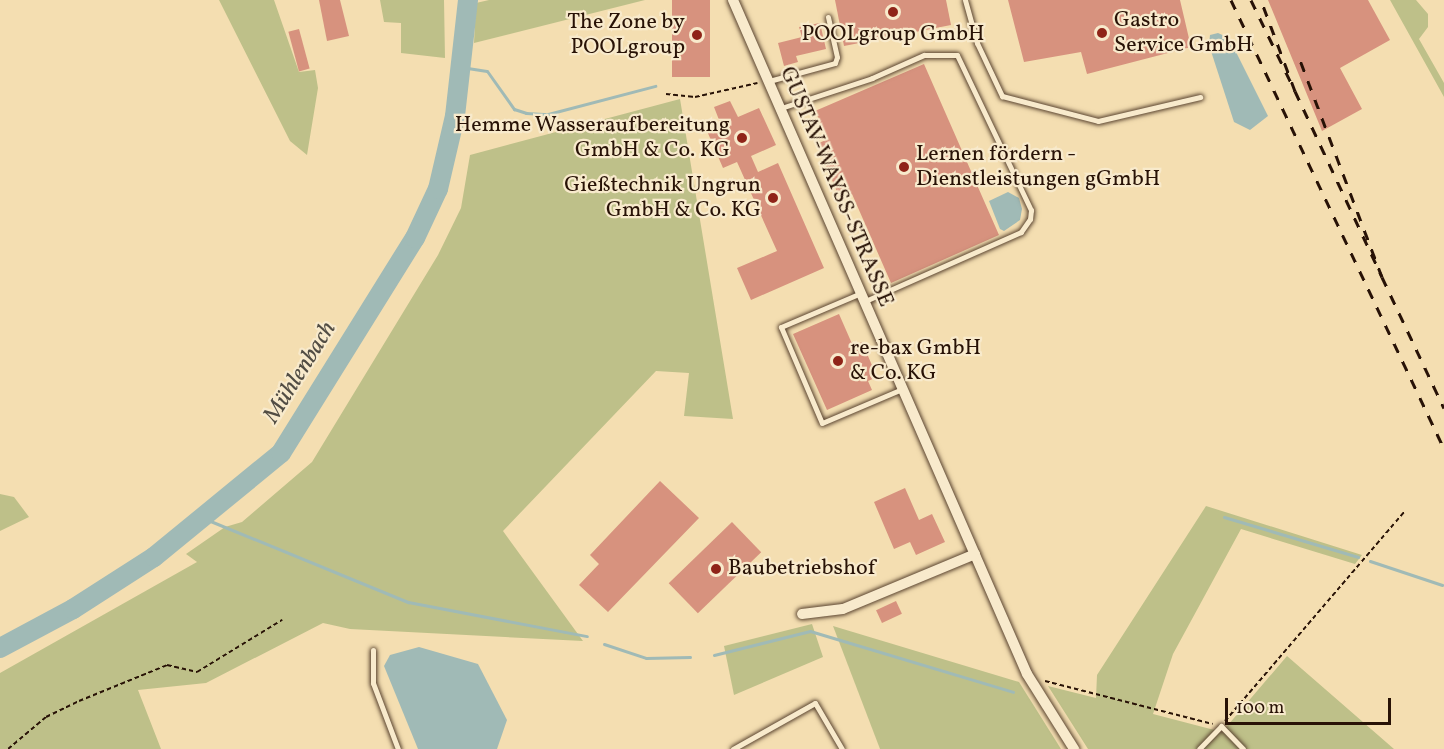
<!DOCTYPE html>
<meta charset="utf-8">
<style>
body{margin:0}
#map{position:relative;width:1444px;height:749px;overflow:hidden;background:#f4deb1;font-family:Vollkorn,serif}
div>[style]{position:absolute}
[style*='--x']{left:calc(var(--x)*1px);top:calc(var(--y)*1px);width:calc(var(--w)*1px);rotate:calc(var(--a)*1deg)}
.green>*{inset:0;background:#bec089}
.water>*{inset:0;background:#a0bab6}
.stream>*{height:3px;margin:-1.5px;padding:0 1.5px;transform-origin:1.5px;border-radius:1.5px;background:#a0bab6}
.river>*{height:20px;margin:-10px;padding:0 10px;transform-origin:10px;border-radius:10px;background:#a0bab6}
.building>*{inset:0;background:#d7927e;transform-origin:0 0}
.path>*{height:2px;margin-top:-1px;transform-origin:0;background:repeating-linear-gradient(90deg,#281206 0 4.5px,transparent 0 7.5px)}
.roads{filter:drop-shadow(0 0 2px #5b4531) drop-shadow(0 0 2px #5b4531)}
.service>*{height:5px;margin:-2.5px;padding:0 2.5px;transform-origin:2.5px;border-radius:2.5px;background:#f8eacc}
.minor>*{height:10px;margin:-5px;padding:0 5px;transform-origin:5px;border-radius:5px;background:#f8eacc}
.rail>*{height:3px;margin-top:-1.5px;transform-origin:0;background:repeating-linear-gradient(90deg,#281206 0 10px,transparent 0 20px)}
.dots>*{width:16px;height:16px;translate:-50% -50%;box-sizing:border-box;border:3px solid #f8eacc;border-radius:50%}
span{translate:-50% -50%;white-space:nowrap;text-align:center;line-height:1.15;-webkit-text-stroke:4.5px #f8eacc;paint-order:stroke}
.poi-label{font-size:22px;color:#281206}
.left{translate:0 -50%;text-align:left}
.right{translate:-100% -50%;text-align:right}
.street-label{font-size:22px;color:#281206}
.water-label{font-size:24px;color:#524d44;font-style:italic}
.scale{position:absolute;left:1225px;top:698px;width:166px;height:27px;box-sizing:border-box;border:3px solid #281206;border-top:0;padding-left:8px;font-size:18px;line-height:21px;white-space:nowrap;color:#281206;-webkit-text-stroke:4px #f8eacc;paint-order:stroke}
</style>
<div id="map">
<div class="green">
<i style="clip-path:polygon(219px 0,274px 0,299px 72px,315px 70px,318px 88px,307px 155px,290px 141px)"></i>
<i style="clip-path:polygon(380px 0,444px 0,445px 58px,401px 53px,401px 23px,384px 22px)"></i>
<i style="clip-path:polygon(489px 0,645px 0,474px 43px,476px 3px)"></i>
<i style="clip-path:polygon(1390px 0,1416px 0,1428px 14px,1428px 27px,1419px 39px,1444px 83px,1444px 97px)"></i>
<i style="clip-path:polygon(680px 99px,733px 419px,684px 416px,689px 373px,656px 371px,503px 531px,583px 641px,350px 629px,323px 623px,206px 683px,138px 690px,161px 749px,0 749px,0 673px,197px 562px,186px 554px,225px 527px,242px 522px,312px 462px,438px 255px,461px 208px,470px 155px)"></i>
<i style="clip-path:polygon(0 494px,14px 497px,29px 517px,0 531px)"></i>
<i style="clip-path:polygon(1206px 506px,1362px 555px,1355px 564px,1241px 529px,1173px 654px,1153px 714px,1222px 732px,1287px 656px,1394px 749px,1088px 749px,1048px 686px,1096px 698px,1097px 675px)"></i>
<i style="clip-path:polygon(812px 624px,823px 657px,734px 695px,724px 646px)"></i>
<i style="clip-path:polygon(833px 626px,1019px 682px,1061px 749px,880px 749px)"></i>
</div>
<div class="water">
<i style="clip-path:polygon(1218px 33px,1229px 38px,1268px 116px,1250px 130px,1234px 122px,1209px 45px,1210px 35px)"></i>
<i style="clip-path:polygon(1008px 192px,1019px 198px,1022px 209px,1020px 220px,1004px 231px,1000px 229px,989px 201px)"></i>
<i style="clip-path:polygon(419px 647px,478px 664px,507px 720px,497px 749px,418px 749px,384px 666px,390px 655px)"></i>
</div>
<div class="stream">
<i style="--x:461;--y:67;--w:26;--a:9"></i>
<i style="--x:487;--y:71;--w:47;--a:54.6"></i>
<i style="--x:514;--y:109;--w:13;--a:18"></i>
<i style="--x:526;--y:113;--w:22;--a:3"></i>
<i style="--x:548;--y:114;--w:111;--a:-14.7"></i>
<i style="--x:1224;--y:517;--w:140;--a:16.6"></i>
<i style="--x:203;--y:518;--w:222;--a:22.3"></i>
<i style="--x:408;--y:602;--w:182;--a:10.8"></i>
<i style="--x:1370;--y:561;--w:76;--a:18.4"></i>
<i style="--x:604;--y:644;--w:44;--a:18.4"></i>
<i style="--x:646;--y:658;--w:44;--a:-1.3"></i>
<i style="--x:714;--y:655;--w:99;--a:-14"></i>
<i style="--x:810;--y:631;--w:212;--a:16.7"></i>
</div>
<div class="river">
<i style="--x:0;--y:648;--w:83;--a:-28.1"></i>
<i style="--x:73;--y:609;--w:96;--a:-32.7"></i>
<i style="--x:154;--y:557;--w:164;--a:-39.3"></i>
<i style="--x:281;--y:453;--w:253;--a:-58.1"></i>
<i style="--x:415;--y:238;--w:54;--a:-64.9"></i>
<i style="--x:438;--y:189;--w:75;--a:-76.9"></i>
<i style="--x:455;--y:116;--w:117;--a:-83.6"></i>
</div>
<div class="building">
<i style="clip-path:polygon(319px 0,340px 0,349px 36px,327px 41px)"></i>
<i style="left:672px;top:0;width:38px;height:77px"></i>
<i style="clip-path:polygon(835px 0,946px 0,951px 25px,844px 46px)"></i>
<i style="clip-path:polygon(1008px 0,1180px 0,1191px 47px,1087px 74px,1081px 52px,1024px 62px)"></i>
<i style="clip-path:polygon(1268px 0,1368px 0,1390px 40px,1340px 68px,1362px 109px,1322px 131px)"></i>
<i style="clip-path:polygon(820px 23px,826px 49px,796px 56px,798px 62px,784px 66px,778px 43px,802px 37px,799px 27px)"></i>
<i style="left:299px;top:29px;width:41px;height:11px;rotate:75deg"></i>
<i style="clip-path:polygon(924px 64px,999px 235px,891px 283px,852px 194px,840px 199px,817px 144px,828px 139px,815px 111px)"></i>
<i style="clip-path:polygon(730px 101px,738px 117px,759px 108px,776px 145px,751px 156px,758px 172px,778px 163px,824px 268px,751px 300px,737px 268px,777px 251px,737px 162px,723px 168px,707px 131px,721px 125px,714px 107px)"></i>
<i style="clip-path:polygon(839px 314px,853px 346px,862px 342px,877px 377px,868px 381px,872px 390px,827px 410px,793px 334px)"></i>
<i style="clip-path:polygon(660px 481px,699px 518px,608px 612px,579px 585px,599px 564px,590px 555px)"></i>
<i style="clip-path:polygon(905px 488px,919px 520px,932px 514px,945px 542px,916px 555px,910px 542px,894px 549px,874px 502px)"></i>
<i style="left:732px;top:522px;width:42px;height:88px;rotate:46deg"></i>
<i style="left:896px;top:601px;width:14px;height:22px;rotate:65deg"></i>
</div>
<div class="path">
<i style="--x:666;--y:94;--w:29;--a:6"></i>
<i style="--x:695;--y:97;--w:64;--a:-12.7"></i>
<i style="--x:1045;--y:681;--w:173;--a:14.4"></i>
<i style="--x:1225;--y:721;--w:277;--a:-49.4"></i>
<i style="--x:8;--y:749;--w:50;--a:-40.1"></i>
<i style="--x:46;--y:717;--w:37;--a:-26"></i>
<i style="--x:79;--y:701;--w:95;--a:-22.2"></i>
<i style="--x:167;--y:665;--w:31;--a:13"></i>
<i style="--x:197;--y:672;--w:100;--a:-31.5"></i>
</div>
<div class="roads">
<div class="service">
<i style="--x:965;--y:0;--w:45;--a:74.4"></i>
<i style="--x:977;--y:43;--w:59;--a:64.7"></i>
<i style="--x:1002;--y:96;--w:99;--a:14.6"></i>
<i style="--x:1098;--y:121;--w:105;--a:-13.2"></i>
<i style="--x:769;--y:81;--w:68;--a:-15.3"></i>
<i style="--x:835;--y:63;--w:6;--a:-72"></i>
<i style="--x:837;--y:57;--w:41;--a:-102.7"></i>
<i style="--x:781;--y:108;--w:96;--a:-18.2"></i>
<i style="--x:872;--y:78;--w:57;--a:-23.9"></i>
<i style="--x:924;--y:55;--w:33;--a:0"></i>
<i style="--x:957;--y:55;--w:172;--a:64.5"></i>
<i style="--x:1031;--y:210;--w:9;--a:96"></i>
<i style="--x:1030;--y:219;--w:16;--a:125"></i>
<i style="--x:1021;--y:232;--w:171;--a:156.1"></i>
<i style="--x:861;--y:293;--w:87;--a:157"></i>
<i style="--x:781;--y:327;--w:104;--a:66.9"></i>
<i style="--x:822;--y:423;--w:87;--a:-23"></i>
<i style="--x:373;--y:650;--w:33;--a:90"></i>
<i style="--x:373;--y:683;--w:71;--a:69.3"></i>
<i style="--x:733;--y:749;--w:94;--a:-29.3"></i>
<i style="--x:815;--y:703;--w:53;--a:59.6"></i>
<i style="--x:1199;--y:749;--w:32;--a:-46"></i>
<i style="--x:1221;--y:726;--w:32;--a:46"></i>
</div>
<div class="minor">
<i style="--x:733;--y:0;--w:735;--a:66.43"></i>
<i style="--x:1027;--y:674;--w:89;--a:57.9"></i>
<i style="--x:802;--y:614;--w:41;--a:-7"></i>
<i style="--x:843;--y:609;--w:143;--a:-22.6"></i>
</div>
</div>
<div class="rail">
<i style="--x:1231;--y:0;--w:496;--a:64.6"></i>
<i style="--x:1251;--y:0;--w:101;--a:64.2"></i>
<i style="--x:1295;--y:91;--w:97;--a:-110.5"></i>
<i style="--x:1295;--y:91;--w:205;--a:64.9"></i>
<i style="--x:1382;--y:277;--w:232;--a:-110.7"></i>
<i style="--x:1382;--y:277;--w:145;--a:64.7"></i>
</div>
<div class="dots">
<i style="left:893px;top:12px;background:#8f2418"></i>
<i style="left:1102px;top:33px;background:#8f2418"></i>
<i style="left:697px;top:35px;background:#8f2418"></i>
<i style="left:742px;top:138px;background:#8f2418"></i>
<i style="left:904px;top:167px;background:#8f2418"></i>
<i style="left:773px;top:198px;background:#8f2418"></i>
<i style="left:838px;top:361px;background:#8f2418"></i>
<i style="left:716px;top:569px;background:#8f2418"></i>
</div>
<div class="poi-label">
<span class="left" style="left:1114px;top:33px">Gastro<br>Service GmbH</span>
<span class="right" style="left:685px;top:35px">The Zone by<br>POOLgroup</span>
<span style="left:893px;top:35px">POOLgroup GmbH</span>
<span class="right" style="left:730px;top:138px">Hemme Wasseraufbereitung<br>GmbH &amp; Co. KG</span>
<span class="left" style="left:916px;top:167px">Lernen fördern -<br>Dienstleistungen gGmbH</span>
<span class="right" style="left:761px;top:198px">Gießtechnik Ungrun<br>GmbH &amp; Co. KG</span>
<span class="left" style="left:850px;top:361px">re-bax GmbH<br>&amp; Co. KG</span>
<span class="left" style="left:728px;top:569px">Baubetriebshof</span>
</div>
<div class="street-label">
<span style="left:836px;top:187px;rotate:67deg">GUSTAV-WAYSS-STRASSE</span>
</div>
<div class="water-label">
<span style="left:301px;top:373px;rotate:-58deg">Mühlenbach</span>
</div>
<div class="scale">100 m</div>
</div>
